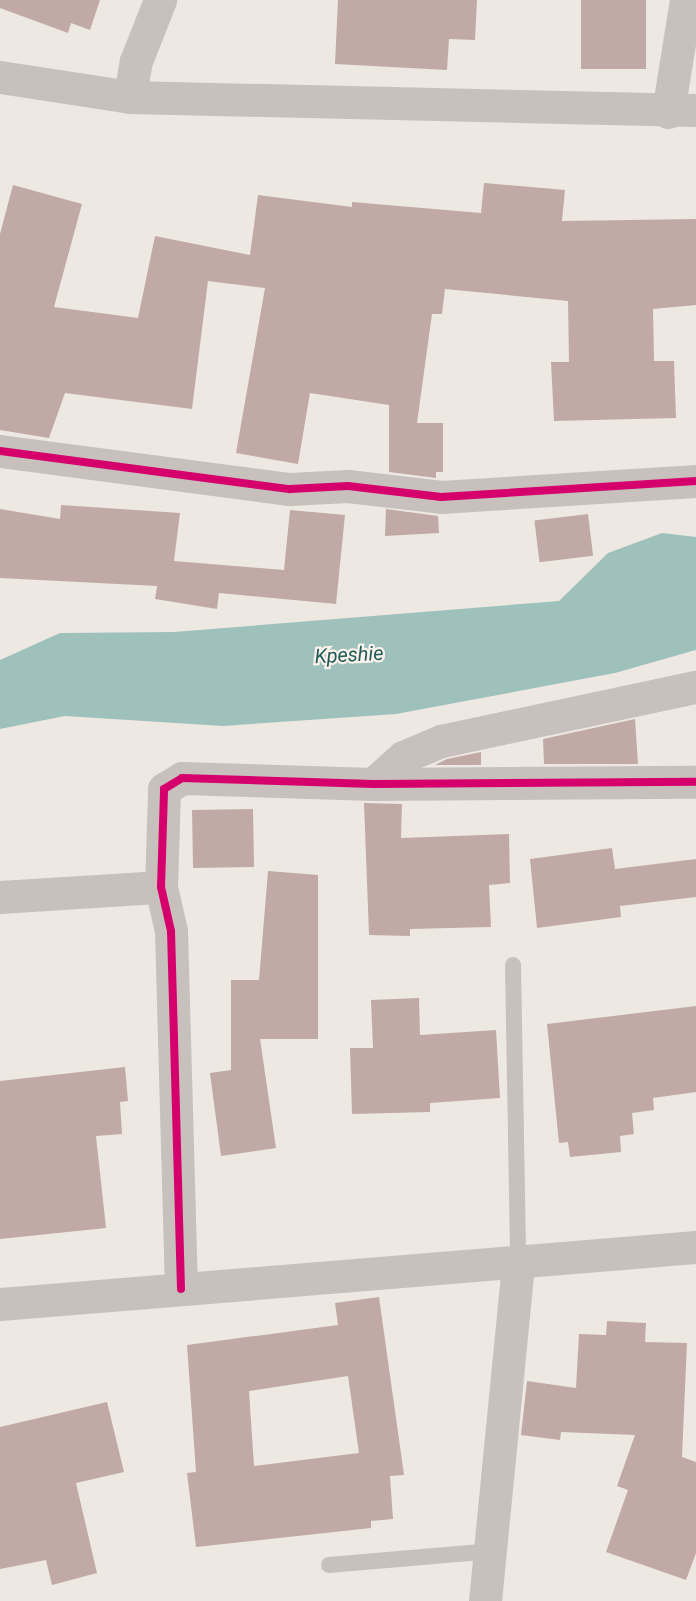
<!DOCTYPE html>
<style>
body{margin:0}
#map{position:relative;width:696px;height:1601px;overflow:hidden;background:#eee8e3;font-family:Roboto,sans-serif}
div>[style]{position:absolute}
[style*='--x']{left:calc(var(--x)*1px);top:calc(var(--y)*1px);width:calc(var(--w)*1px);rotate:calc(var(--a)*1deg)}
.water>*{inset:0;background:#9fc1bc}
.building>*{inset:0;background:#c1aaa5;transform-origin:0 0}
.service>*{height:16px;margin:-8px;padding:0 8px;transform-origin:8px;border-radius:8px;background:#c7c0bc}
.minor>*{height:33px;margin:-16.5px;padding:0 16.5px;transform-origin:16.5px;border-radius:16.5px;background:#c7c0bc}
.tertiary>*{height:33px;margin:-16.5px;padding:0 16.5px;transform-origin:16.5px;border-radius:16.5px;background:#c7c0bc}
.cycleway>*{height:8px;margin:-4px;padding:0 4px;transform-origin:4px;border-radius:4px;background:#d6006c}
span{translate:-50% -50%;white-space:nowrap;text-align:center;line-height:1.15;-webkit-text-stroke:4.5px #faf2eb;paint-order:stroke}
.water-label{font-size:20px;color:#1f5b58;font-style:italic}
</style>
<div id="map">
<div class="water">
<i style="clip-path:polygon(662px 533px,696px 537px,696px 650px,615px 673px,396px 714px,223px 726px,65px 716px,0 729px,0 660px,60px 633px,174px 632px,559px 601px,608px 553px)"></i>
</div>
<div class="building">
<i style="clip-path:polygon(0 0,100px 0,90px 30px,71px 23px,68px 33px,0 8px)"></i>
<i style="clip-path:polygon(338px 0,477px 0,475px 40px,449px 39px,447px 70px,335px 64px)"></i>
<i style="left:581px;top:0;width:65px;height:69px"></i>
<i style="clip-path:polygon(484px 183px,565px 190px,562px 221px,696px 219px,696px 305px,653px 309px,654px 361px,674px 361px,676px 418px,554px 421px,551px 362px,569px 362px,568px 301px,445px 289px,442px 314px,432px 314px,417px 423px,443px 423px,443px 472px,436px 472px,436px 478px,389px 472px,389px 405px,310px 393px,298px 464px,236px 453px,265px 288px,208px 281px,192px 409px,65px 393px,49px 438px,0 430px,0 234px,13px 185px,82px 204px,54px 307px,138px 318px,155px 236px,250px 255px,258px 195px,352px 207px,352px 202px,481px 213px)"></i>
<i style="clip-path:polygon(61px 505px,180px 513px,174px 561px,284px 570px,290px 510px,345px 515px,336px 604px,219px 593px,217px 609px,155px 599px,157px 586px,0 578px,0 509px,60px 519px)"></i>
<i style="clip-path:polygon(386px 509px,438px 516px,439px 533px,385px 536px)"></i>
<i style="left:588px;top:514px;width:42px;height:54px;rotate:83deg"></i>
<i style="clip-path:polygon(635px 719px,638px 764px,544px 764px,543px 739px)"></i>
<i style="clip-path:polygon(481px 752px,481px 765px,435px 765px,447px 759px)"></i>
<i style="clip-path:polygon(364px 803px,402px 804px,401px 838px,509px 834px,510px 883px,489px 885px,491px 927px,410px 929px,410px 936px,369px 935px)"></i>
<i style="left:253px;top:809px;width:58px;height:61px;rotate:89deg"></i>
<i style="clip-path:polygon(612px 848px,615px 869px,696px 859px,696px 897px,620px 906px,621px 917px,537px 928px,530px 859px)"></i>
<i style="clip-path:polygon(268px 871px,318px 875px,318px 1039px,260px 1039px,276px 1148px,221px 1156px,210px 1073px,231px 1070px,231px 980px,259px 980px)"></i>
<i style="clip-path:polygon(419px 998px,420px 1035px,496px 1030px,500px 1098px,430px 1103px,430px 1112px,352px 1114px,350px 1048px,373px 1048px,371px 1000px)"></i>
<i style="clip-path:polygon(696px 1006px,696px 1092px,653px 1098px,654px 1110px,632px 1113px,634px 1134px,620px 1136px,621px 1152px,570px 1157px,568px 1142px,559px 1143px,547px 1024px)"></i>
<i style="clip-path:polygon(125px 1067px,128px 1101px,120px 1102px,122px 1134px,96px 1136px,106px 1228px,0 1239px,0 1081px)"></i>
<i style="clip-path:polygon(evenodd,379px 1297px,404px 1475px,390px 1476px,393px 1519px,371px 1521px,371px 1528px,196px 1547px,187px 1473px,196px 1472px,187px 1345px,338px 1325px,335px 1303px,379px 1297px,348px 1376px,359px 1453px,254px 1466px,249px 1391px,348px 1376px)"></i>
<i style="clip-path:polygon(607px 1321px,646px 1323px,645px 1342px,687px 1343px,682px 1457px,696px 1462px,696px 1553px,686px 1580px,606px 1552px,628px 1490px,617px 1486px,635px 1435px,561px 1432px,560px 1440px,521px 1435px,527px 1381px,576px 1388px,579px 1334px,606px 1335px)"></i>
<i style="clip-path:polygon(107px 1402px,124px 1472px,76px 1483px,97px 1573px,52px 1585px,46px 1560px,0 1569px,0 1427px)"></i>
</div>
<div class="service">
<i style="--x:513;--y:965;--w:300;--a:89"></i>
<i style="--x:329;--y:1565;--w:164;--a:-4.9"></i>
</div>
<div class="minor">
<i style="--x:0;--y:77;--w:132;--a:8.7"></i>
<i style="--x:130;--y:97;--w:566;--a:1.32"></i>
<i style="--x:130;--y:97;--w:36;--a:-81"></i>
<i style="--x:136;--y:61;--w:66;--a:-68.5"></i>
<i style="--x:668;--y:112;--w:113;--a:-80.9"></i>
<i style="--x:0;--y:451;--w:292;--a:7.5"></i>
<i style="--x:290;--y:489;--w:58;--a:-3"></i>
<i style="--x:348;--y:486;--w:94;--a:6.7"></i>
<i style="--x:441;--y:497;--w:256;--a:-3.6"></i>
<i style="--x:373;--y:784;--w:40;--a:-42"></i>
<i style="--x:403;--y:757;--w:41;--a:-22.8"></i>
<i style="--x:441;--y:741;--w:261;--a:-12"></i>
<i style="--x:0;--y:897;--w:161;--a:-3.6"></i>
<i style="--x:181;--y:1289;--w:358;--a:-91.6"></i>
<i style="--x:171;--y:931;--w:45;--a:-102.8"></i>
<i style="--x:161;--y:887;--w:98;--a:-88.2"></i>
<i style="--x:164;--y:789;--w:21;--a:-31"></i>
<i style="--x:182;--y:778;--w:191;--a:1.8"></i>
<i style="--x:373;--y:784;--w:323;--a:-0.4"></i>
<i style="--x:485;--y:1601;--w:338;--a:-84.4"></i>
</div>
<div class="tertiary">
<i style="--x:0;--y:1304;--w:698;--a:-4.68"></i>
</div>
<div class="cycleway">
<i style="--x:0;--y:451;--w:292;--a:7.5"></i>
<i style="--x:290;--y:489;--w:58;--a:-3"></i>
<i style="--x:348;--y:486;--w:94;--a:6.7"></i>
<i style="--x:441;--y:497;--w:256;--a:-3.6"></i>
<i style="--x:181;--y:1289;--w:358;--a:-91.6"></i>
<i style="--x:171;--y:931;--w:45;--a:-102.8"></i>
<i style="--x:161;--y:887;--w:98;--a:-88.2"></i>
<i style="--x:164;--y:789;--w:21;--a:-31"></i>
<i style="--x:182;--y:778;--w:191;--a:1.8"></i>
<i style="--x:373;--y:784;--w:323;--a:-0.4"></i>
</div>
<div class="water-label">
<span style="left:349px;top:655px;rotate:-3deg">Kpeshie</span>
</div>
</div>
